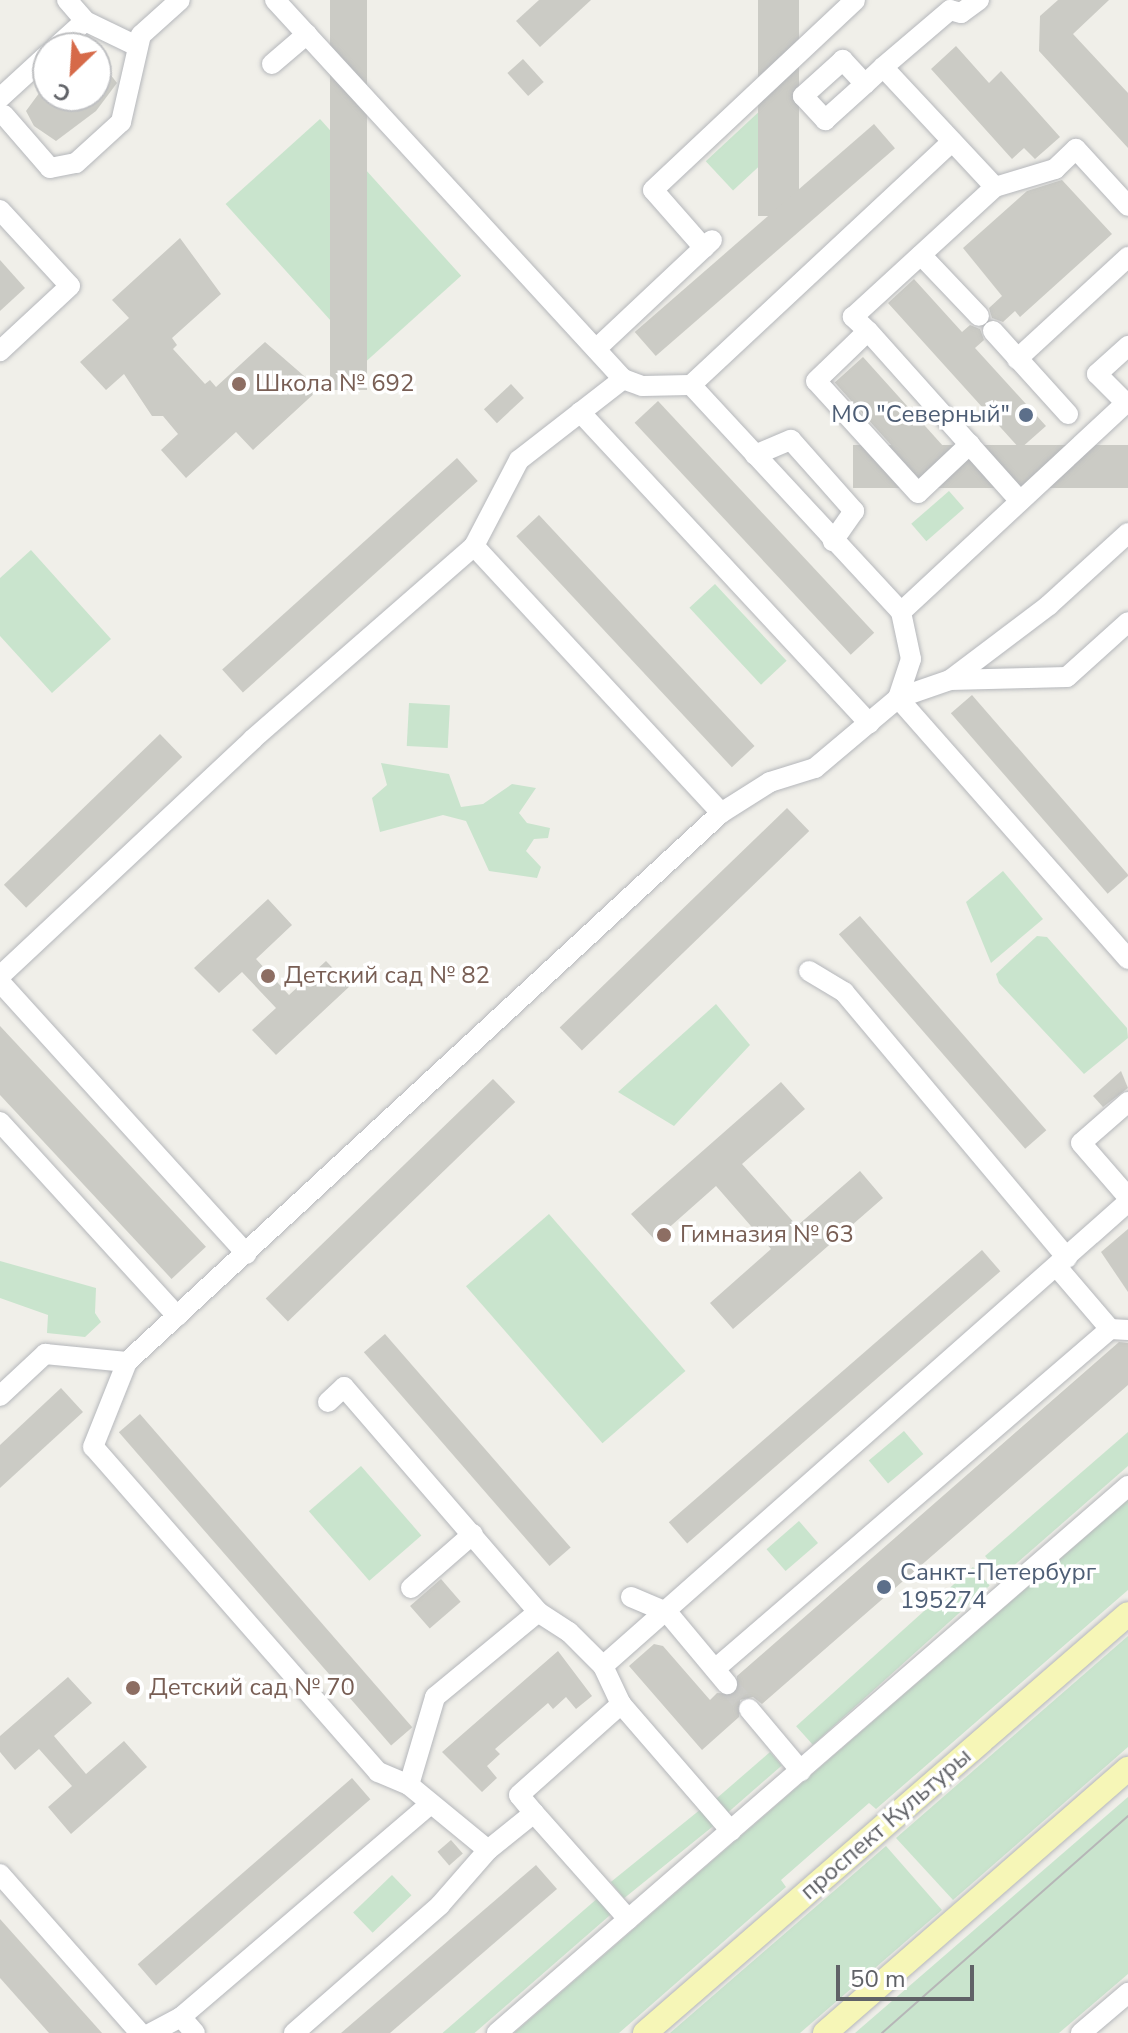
<!DOCTYPE html>
<meta charset="utf-8">
<style>
body{margin:0}
#map{position:relative;width:1128px;height:2033px;overflow:hidden;background:#f0efe9;font-family:"Nunito Sans",sans-serif}
div>[style]{position:absolute}
[style*='--x']{left:calc(var(--x)*1px);top:calc(var(--y)*1px);width:calc(var(--w)*1px);rotate:calc(var(--a)*1deg)}
.green>*{inset:0;background:#c9e4cd;transform-origin:0 0}
.building>*{inset:0;background:#cbcbc5;transform-origin:0 0}
.minor-tunnel>*{height:20px;margin-top:-10px;transform-origin:0;background:repeating-linear-gradient(90deg,#ccccc8 0 20px,transparent 0 30px)}
.roads{filter:drop-shadow(0 0 2px #b5b7bb) drop-shadow(0 0 2px #b5b7bb)}
.minor>*{height:20px;margin:-10px;padding:0 10px;transform-origin:10px;border-radius:10px;background:#fff}
.major>*{height:24px;margin:-12px;padding:0 12px;transform-origin:12px;border-radius:12px;background:#f6f6b7}
.tram>*{height:2px;margin:-1px;padding:0 1px;transform-origin:1px;border-radius:1px;background:#b6b6b7}
.dots>*{width:22px;height:22px;translate:-50% -50%;box-sizing:border-box;border:4px solid #fff;border-radius:50%}
span{translate:-50% -50%;white-space:nowrap;text-align:center;line-height:1.15;-webkit-text-stroke:7px #fff;paint-order:stroke}
.education-label{font-size:24px;color:#785e54}
.left{translate:0 -50%;text-align:left}
.service-label{font-size:24px;color:#4e5e75}
.right{translate:-100% -50%;text-align:right}
.street-label{font-size:24px;color:#606267}
.north{position:absolute;left:32px;top:32px;width:80px;height:80px;box-sizing:border-box;background:#fff;border:2px solid #bfc0c2;border-radius:50%;rotate:205deg;font-size:22px;font-weight:700;line-height:32px;text-align:center;color:#606267}
.north::after{content:'';display:block;margin:auto;width:28px;height:36px;background:#d66a49;clip-path:polygon(50% 0,100% 100%,50% 72%,0 100%)}
.scale{position:absolute;left:836px;top:1965px;width:138px;height:36px;box-sizing:border-box;border:4px solid #606267;border-top:0;padding-left:10px;font-size:24px;line-height:28px;white-space:nowrap;color:#606267;-webkit-text-stroke:6px #fff;paint-order:stroke}
</style>
<div id="map">
<div class="green">
<i style="left:765px;top:106px;width:40px;height:81px;rotate:47deg"></i>
<i style="left:320px;top:119px;width:211px;height:127px;rotate:48deg"></i>
<i style="left:949px;top:491px;width:23px;height:50px;rotate:49deg"></i>
<i style="clip-path:polygon(31px 550px,111px 639px,52px 693px,0 636px,0 578px)"></i>
<i style="left:715px;top:584px;width:105px;height:35px;rotate:47deg"></i>
<i style="left:409px;top:703px;width:41px;height:43px;rotate:3deg"></i>
<i style="clip-path:polygon(381px 763px,449px 774px,461px 807px,483px 804px,512px 784px,536px 788px,519px 813px,527px 823px,550px 828px,548px 838px,534px 839px,526px 851px,541px 867px,537px 878px,489px 871px,466px 821px,443px 815px,380px 832px,372px 798px,387px 785px)"></i>
<i style="clip-path:polygon(1003px 871px,1043px 919px,991px 963px,966px 902px)"></i>
<i style="clip-path:polygon(1037px 936px,1047px 937px,1127px 1028px,1128px 1038px,1084px 1074px,999px 983px,996px 974px)"></i>
<i style="clip-path:polygon(716px 1004px,750px 1045px,674px 1126px,618px 1092px)"></i>
<i style="left:549px;top:1214px;width:208px;height:110px;rotate:49deg"></i>
<i style="clip-path:polygon(0 1261px,96px 1288px,95px 1313px,101px 1322px,85px 1337px,47px 1333px,48px 1315px,0 1298px)"></i>
<i style="left:904px;top:1431px;width:30px;height:46px;rotate:50deg"></i>
<i style="clip-path:polygon(1128px 1432px,1128px 1466px,1002px 1576px,985px 1556px)"></i>
<i style="left:361px;top:1466px;width:92px;height:69px;rotate:49deg"></i>
<i style="clip-path:polygon(1128px 1500px,1128px 1590px,876px 1809px,869px 1803px,781px 1880px,786px 1887px,619px 2033px,514px 2033px)"></i>
<i style="left:799px;top:1521px;width:29px;height:43px;rotate:49deg"></i>
<i style="left:973px;top:1567px;width:25px;height:238px;rotate:48deg"></i>
<i style="clip-path:polygon(1128px 1636px,1128px 1747px,953px 1900px,896px 1838px)"></i>
<i style="left:770px;top:1752px;width:18px;height:71px;rotate:49deg"></i>
<i style="clip-path:polygon(1128px 1797px,1128px 1974px,1059px 2033px,855px 2033px)"></i>
<i style="left:701px;top:1809px;width:21px;height:116px;rotate:51deg"></i>
<i style="clip-path:polygon(886px 1846px,942px 1910px,800px 2033px,670px 2033px)"></i>
<i style="left:392px;top:1875px;width:28px;height:54px;rotate:46deg"></i>
<i style="left:599px;top:1897px;width:21px;height:207px;rotate:49deg"></i>
</div>
<div class="building">
<i style="left:330px;top:0;width:37px;height:390px"></i>
<i style="clip-path:polygon(539px 0,591px 0,540px 47px,516px 21px)"></i>
<i style="left:758px;top:0;width:41px;height:216px"></i>
<i style="clip-path:polygon(1058px 0,1109px 0,1073px 34px,1128px 93px,1128px 148px,1039px 51px,1040px 16px)"></i>
<i style="clip-path:polygon(956px 46px,989px 83px,1001px 71px,1060px 137px,1035px 159px,1024px 148px,1012px 159px,931px 69px)"></i>
<i style="clip-path:polygon(96px 56px,117px 83px,96px 111px,56px 141px,34px 126px,26px 111px,48px 81px,48px 96px,96px 96px)"></i>
<i style="left:523px;top:59px;width:31px;height:21px;rotate:48deg"></i>
<i style="left:874px;top:124px;width:32px;height:317px;rotate:49deg"></i>
<i style="clip-path:polygon(1062px 180px,1112px 234px,1020px 317px,1015px 311px,1003px 322px,992px 318px,989px 308px,1002px 296px,963px 248px,1027px 191px)"></i>
<i style="clip-path:polygon(180px 238px,221px 294px,172px 338px,177px 345px,173px 349px,205px 384px,210px 380px,216px 387px,265px 342px,319px 389px,253px 450px,236px 432px,186px 478px,161px 450px,178px 434px,163px 416px,152px 416px,124px 374px,106px 390px,80px 362px,129px 318px,112px 300px)"></i>
<i style="clip-path:polygon(0 260px,25px 288px,0 311px)"></i>
<i style="clip-path:polygon(914px 279px,962px 332px,970px 325px,980px 329px,984px 340px,975px 348px,1046px 426px,1020px 449px,888px 303px)"></i>
<i style="left:863px;top:357px;width:122px;height:38px;rotate:48deg"></i>
<i style="left:511px;top:384px;width:19px;height:37px;rotate:47deg"></i>
<i style="left:658px;top:401px;width:317px;height:32px;rotate:47deg"></i>
<i style="left:1128px;top:445px;width:43px;height:275px;rotate:90deg"></i>
<i style="left:457px;top:458px;width:31px;height:316px;rotate:48deg"></i>
<i style="left:539px;top:515px;width:316px;height:31px;rotate:47deg"></i>
<i style="left:972px;top:695px;width:239px;height:28px;rotate:49deg"></i>
<i style="left:160px;top:734px;width:32px;height:217px;rotate:46deg"></i>
<i style="left:787px;top:808px;width:32px;height:316px;rotate:46deg"></i>
<i style="clip-path:polygon(268px 899px,292px 925px,256px 959px,289px 995px,326px 961px,350px 986px,276px 1055px,252px 1030px,276px 1008px,242px 972px,219px 993px,194px 968px)"></i>
<i style="left:860px;top:916px;width:284px;height:28px;rotate:49deg"></i>
<i style="left:0;top:1026px;width:302px;height:47px;rotate:47deg"></i>
<i style="clip-path:polygon(1121px 1071px,1128px 1088px,1103px 1107px,1093px 1096px)"></i>
<i style="left:493px;top:1079px;width:32px;height:316px;rotate:46deg"></i>
<i style="clip-path:polygon(781px 1082px,805px 1109px,742px 1164px,797px 1226px,860px 1171px,883px 1198px,733px 1329px,710px 1303px,771px 1249px,716px 1186px,655px 1240px,631px 1214px)"></i>
<i style="clip-path:polygon(1128px 1229px,1128px 1292px,1101px 1252px)"></i>
<i style="left:982px;top:1250px;width:28px;height:415px;rotate:49deg"></i>
<i style="left:385px;top:1334px;width:283px;height:28px;rotate:49deg"></i>
<i style="clip-path:polygon(1119px 1342px,1128px 1343px,1128px 1385px,762px 1704px,753px 1697px,740px 1700px,739px 1717px,702px 1750px,629px 1666px,654px 1644px,663px 1646px,710px 1700px,717px 1693px,735px 1694px,737px 1676px)"></i>
<i style="clip-path:polygon(61px 1388px,83px 1412px,0 1488px,0 1445px)"></i>
<i style="left:140px;top:1414px;width:415px;height:28px;rotate:49deg"></i>
<i style="left:441px;top:1579px;width:30px;height:41px;rotate:49deg"></i>
<i style="clip-path:polygon(558px 1651px,592px 1696px,576px 1709px,566px 1697px,553px 1709px,548px 1703px,495px 1749px,500px 1754px,487px 1766px,497px 1778px,482px 1792px,442px 1752px)"></i>
<i style="clip-path:polygon(68px 1677px,92px 1703px,54px 1736px,86px 1774px,124px 1741px,147px 1767px,71px 1834px,48px 1807px,72px 1786px,39px 1749px,15px 1770px,0 1752px,0 1736px)"></i>
<i style="left:352px;top:1778px;width:28px;height:284px;rotate:49deg"></i>
<i style="left:451px;top:1840px;width:18px;height:18px;rotate:49deg"></i>
<i style="clip-path:polygon(536px 1865px,557px 1889px,390px 2033px,341px 2033px)"></i>
<i style="clip-path:polygon(0 1919px,102px 2033px,49px 2033px,0 1978px)"></i>
</div>
<div class="minor-tunnel">
<i style="--x:727;--y:1684;--w:33;--a:49"></i>
</div>
<div class="roads">
<div class="minor">
<i style="--x:67;--y:0;--w:28;--a:49"></i>
<i style="--x:275;--y:0;--w:515;--a:47.44"></i>
<i style="--x:623;--y:379;--w:20;--a:20"></i>
<i style="--x:642;--y:386;--w:49;--a:-1.2"></i>
<i style="--x:691;--y:385;--w:357;--a:-43"></i>
<i style="--x:979;--y:0;--w:22;--a:144"></i>
<i style="--x:961;--y:13;--w:11;--a:-165"></i>
<i style="--x:950;--y:10;--w:88;--a:139.6"></i>
<i style="--x:883;--y:67;--w:164;--a:47"></i>
<i style="--x:55;--y:48;--w:40;--a:-42"></i>
<i style="--x:85;--y:21;--w:58;--a:25.7"></i>
<i style="--x:272;--y:64;--w:46;--a:-40.6"></i>
<i style="--x:865;--y:84;--w:33;--a:-133"></i>
<i style="--x:843;--y:60;--w:54;--a:138"></i>
<i style="--x:803;--y:96;--w:33;--a:47"></i>
<i style="--x:825;--y:120;--w:54;--a:-42"></i>
<i style="--x:865;--y:84;--w:25;--a:-43"></i>
<i style="--x:0;--y:98;--w:65;--a:-42.5"></i>
<i style="--x:4;--y:115;--w:70;--a:49"></i>
<i style="--x:50;--y:168;--w:26;--a:-11"></i>
<i style="--x:76;--y:163;--w:61;--a:-42.3"></i>
<i style="--x:121;--y:122;--w:89;--a:-77.1"></i>
<i style="--x:141;--y:35;--w:52;--a:-41.9"></i>
<i style="--x:0;--y:210;--w:103;--a:47.4"></i>
<i style="--x:70;--y:286;--w:96;--a:137.1"></i>
<i style="--x:704;--y:248;--w:77;--a:-131.3"></i>
<i style="--x:653;--y:190;--w:277;--a:-43.2"></i>
<i style="--x:921;--y:255;--w:84;--a:46.4"></i>
<i style="--x:868;--y:331;--w:228;--a:48.2"></i>
<i style="--x:993;--y:331;--w:112;--a:47.9"></i>
<i style="--x:596;--y:349;--w:159;--a:-43.2"></i>
<i style="--x:1017;--y:359;--w:151;--a:-42.6"></i>
<i style="--x:691;--y:385;--w:309;--a:47.2"></i>
<i style="--x:901;--y:612;--w:310;--a:-42.9"></i>
<i style="--x:1126;--y:403;--w:41;--a:-135"></i>
<i style="--x:1097;--y:374;--w:42;--a:-42.1"></i>
<i style="--x:580;--y:412;--w:425;--a:47.1"></i>
<i style="--x:970;--y:444;--w:71;--a:136.7"></i>
<i style="--x:918;--y:493;--w:151;--a:-132.3"></i>
<i style="--x:816;--y:381;--w:72;--a:-43.9"></i>
<i style="--x:868;--y:331;--w:21;--a:-137"></i>
<i style="--x:853;--y:317;--w:193;--a:-42.5"></i>
<i style="--x:995;--y:187;--w:63;--a:-16.7"></i>
<i style="--x:1055;--y:169;--w:29;--a:-44"></i>
<i style="--x:1076;--y:149;--w:77;--a:47.6"></i>
<i style="--x:755;--y:455;--w:39;--a:-23"></i>
<i style="--x:791;--y:440;--w:95;--a:48.4"></i>
<i style="--x:854;--y:511;--w:37;--a:125"></i>
<i style="--x:474;--y:546;--w:364;--a:47.2"></i>
<i style="--x:901;--y:612;--w:48;--a:78"></i>
<i style="--x:911;--y:659;--w:41;--a:108.4"></i>
<i style="--x:898;--y:698;--w:348;--a:48.6"></i>
<i style="--x:950;--y:680;--w:124;--a:-37.1"></i>
<i style="--x:1049;--y:605;--w:107;--a:-42.3"></i>
<i style="--x:809;--y:971;--w:41;--a:31"></i>
<i style="--x:844;--y:992;--w:347;--a:50"></i>
<i style="--x:0;--y:976;--w:347;--a:-43.1"></i>
<i style="--x:253;--y:739;--w:293;--a:-41.1"></i>
<i style="--x:474;--y:546;--w:97;--a:-62.4"></i>
<i style="--x:519;--y:460;--w:132;--a:-37.9"></i>
<i style="--x:0;--y:982;--w:367;--a:47.8"></i>
<i style="--x:1128;--y:1102;--w:62;--a:138.9"></i>
<i style="--x:1081;--y:1143;--w:72;--a:49"></i>
<i style="--x:0;--y:1122;--w:263;--a:47.6"></i>
<i style="--x:1057;--y:1267;--w:82;--a:49.5"></i>
<i style="--x:0;--y:1396;--w:62;--a:-43"></i>
<i style="--x:45;--y:1354;--w:82;--a:5.6"></i>
<i style="--x:328;--y:1402;--w:22;--a:-43"></i>
<i style="--x:344;--y:1387;--w:297;--a:49.2"></i>
<i style="--x:538;--y:1612;--w:37;--a:33"></i>
<i style="--x:569;--y:1632;--w:48;--a:45"></i>
<i style="--x:603;--y:1666;--w:42;--a:64.7"></i>
<i style="--x:621;--y:1704;--w:168;--a:49.1"></i>
<i style="--x:411;--y:1588;--w:82;--a:-41.1"></i>
<i style="--x:631;--y:1597;--w:39;--a:23"></i>
<i style="--x:667;--y:1612;--w:94;--a:50.2"></i>
<i style="--x:603;--y:1666;--w:701;--a:-41.47"></i>
<i style="--x:715;--y:1669;--w:521;--a:-40.72"></i>
<i style="--x:1110;--y:1329;--w:18;--a:3"></i>
<i style="--x:749;--y:1709;--w:81;--a:50"></i>
<i style="--x:409;--y:1785;--w:34;--a:-157"></i>
<i style="--x:378;--y:1772;--w:432;--a:-131.2"></i>
<i style="--x:93;--y:1447;--w:92;--a:-68.2"></i>
<i style="--x:127;--y:1362;--w:809;--a:-42.75"></i>
<i style="--x:721;--y:813;--w:58;--a:-32.3"></i>
<i style="--x:770;--y:782;--w:47;--a:-17.3"></i>
<i style="--x:815;--y:768;--w:109;--a:-40.1"></i>
<i style="--x:898;--y:698;--w:55;--a:-19.1"></i>
<i style="--x:950;--y:680;--w:117;--a:-1.5"></i>
<i style="--x:1067;--y:677;--w:82;--a:-42"></i>
<i style="--x:534;--y:1813;--w:23;--a:-130"></i>
<i style="--x:519;--y:1795;--w:137;--a:-41.7"></i>
<i style="--x:488;--y:1850;--w:102;--a:-140.6"></i>
<i style="--x:409;--y:1785;--w:92;--a:-73.5"></i>
<i style="--x:435;--y:1697;--w:134;--a:-39.5"></i>
<i style="--x:0;--y:1874;--w:212;--a:48.6"></i>
<i style="--x:181;--y:2017;--w:325;--a:-40.5"></i>
<i style="--x:151;--y:2033;--w:34;--a:-28"></i>
<i style="--x:181;--y:2017;--w:21;--a:49"></i>
<i style="--x:294;--y:2033;--w:194;--a:-41.2"></i>
<i style="--x:440;--y:1905;--w:73;--a:-48.9"></i>
<i style="--x:488;--y:1850;--w:59;--a:-38.8"></i>
<i style="--x:534;--y:1813;--w:142;--a:48.4"></i>
<i style="--x:497;--y:2033;--w:835;--a:-40.92"></i>
<i style="--x:1081;--y:2033;--w:62;--a:-40.4"></i>
</div>
<div class="major">
<i style="--x:645;--y:2033;--w:639;--a:-40.94"></i>
<i style="--x:825;--y:2033;--w:402;--a:-41.1"></i>
</div>
</div>
<div class="tram">
<i style="--x:882;--y:2033;--w:328;--a:-41.4"></i>
</div>
<div class="dots">
<i style="left:239px;top:384px;background:#8d6e63"></i>
<i style="left:1026px;top:415px;background:#5c6f8a"></i>
<i style="left:268px;top:976px;background:#8d6e63"></i>
<i style="left:664px;top:1235px;background:#8d6e63"></i>
<i style="left:884px;top:1587px;background:#5c6f8a"></i>
<i style="left:133px;top:1688px;background:#8d6e63"></i>
</div>
<div class="education-label">
<span class="left" style="left:255px;top:384px">Школа № 692</span>
<span class="left" style="left:284px;top:976px">Детский сад № 82</span>
<span class="left" style="left:680px;top:1235px">Гимназия № 63</span>
<span class="left" style="left:149px;top:1688px">Детский сад № 70</span>
</div>
<div class="service-label">
<span class="right" style="left:1010px;top:415px">МО "Северный"</span>
<span class="left" style="left:900px;top:1587px">Санкт-Петербург<br>195274</span>
</div>
<div class="street-label">
<span style="left:886px;top:1824px;rotate:-41deg">проспект Культуры</span>
</div>
<div class="north">С</div>
<div class="scale">50 m</div>
</div>
